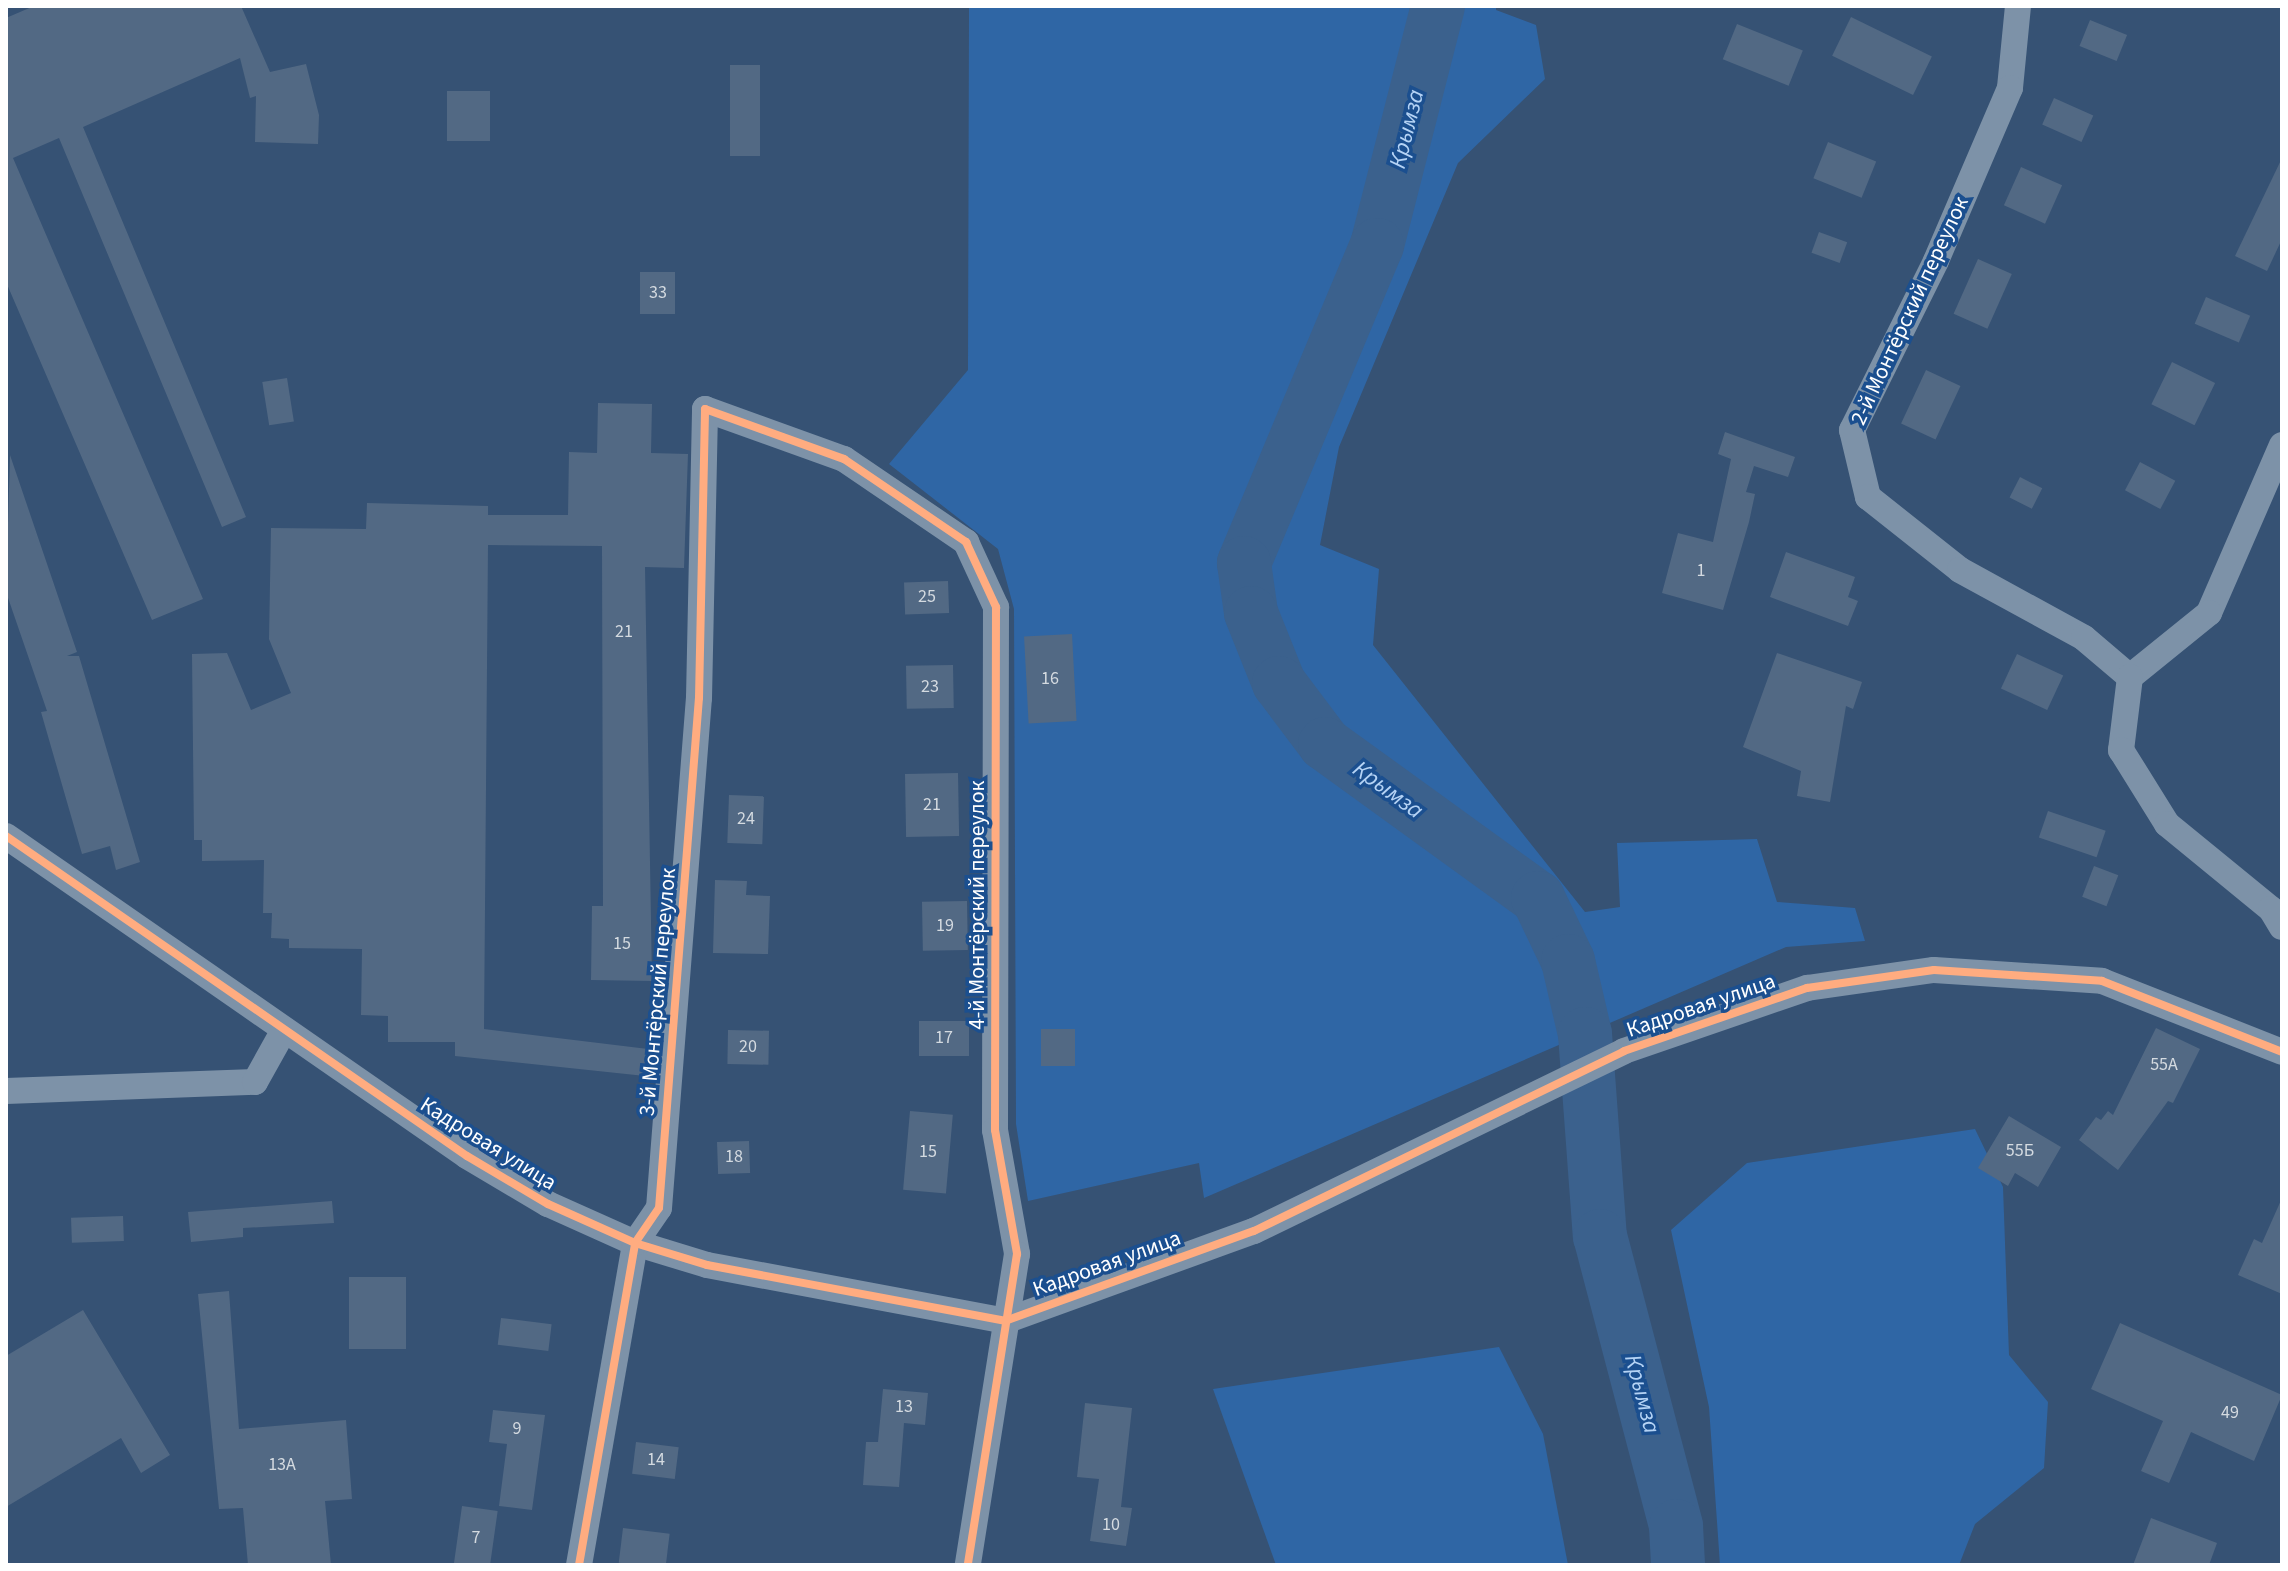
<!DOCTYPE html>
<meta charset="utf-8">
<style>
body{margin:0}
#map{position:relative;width:2288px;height:1571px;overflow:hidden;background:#365274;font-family:"Source Sans 3",sans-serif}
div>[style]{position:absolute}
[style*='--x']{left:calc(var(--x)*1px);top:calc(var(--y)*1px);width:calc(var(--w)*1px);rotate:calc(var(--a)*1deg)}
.green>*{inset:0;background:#2f66a5}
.river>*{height:54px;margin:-27px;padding:0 27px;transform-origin:27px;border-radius:27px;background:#3b618d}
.building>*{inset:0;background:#526984;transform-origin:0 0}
.street>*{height:26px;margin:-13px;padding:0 13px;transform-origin:13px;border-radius:13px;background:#7d92a8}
.cycleway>*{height:8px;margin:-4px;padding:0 4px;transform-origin:4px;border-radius:4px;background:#ffac80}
span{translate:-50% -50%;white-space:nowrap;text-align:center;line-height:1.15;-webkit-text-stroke:7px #1b4f8f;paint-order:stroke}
.number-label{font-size:18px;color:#d4dae0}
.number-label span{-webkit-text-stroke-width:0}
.street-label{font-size:22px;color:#fff}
.water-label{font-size:24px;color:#b5d3f5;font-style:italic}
.frame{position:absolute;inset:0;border:8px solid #fff;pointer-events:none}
</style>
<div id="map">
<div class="green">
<i style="clip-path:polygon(969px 6px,1496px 6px,1496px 10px,1536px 25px,1545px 79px,1458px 163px,1339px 447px,1320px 545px,1379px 569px,1373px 645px,1585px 912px,1620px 907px,1617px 843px,1757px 839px,1777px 902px,1855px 908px,1865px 941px,1786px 947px,1204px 1198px,1199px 1163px,1028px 1201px,1016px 1124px,1014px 609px,998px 549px,889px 464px,968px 370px)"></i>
<i style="clip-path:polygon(1975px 1129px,2003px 1187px,2009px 1355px,2048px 1402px,2044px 1468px,1975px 1524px,1959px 1565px,1720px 1565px,1709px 1407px,1671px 1230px,1747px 1163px)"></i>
<i style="clip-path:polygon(1499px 1347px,1543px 1434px,1568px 1565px,1276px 1565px,1213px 1389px)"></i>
</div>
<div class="river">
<i style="--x:1438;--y:6;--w:247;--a:104.3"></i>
<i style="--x:1377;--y:245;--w:345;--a:112.7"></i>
<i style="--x:1244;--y:563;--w:50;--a:82"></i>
<i style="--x:1251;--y:613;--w:75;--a:68.2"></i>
<i style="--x:1279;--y:683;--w:76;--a:53"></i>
<i style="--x:1325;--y:744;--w:263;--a:35.9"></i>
<i style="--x:1538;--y:898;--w:70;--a:64.5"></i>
<i style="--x:1568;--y:961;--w:75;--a:76.9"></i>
<i style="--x:1585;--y:1034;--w:203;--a:85.8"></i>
<i style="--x:1600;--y:1236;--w:300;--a:75.3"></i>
<i style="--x:1676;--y:1526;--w:39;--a:87"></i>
</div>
<div class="building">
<i style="clip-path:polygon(34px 6px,241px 6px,270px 72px,306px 64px,319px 115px,318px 144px,255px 142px,256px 96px,250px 98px,240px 58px,83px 127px,246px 517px,222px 527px,59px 138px,13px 158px,203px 599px,152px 620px,6px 282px,6px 18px)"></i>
<i style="left:1851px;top:17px;width:90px;height:43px;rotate:26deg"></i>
<i style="left:2090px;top:20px;width:40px;height:28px;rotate:22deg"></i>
<i style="left:1737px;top:24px;width:71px;height:38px;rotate:22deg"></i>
<i style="left:730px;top:65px;width:30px;height:91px"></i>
<i style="left:447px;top:91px;width:43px;height:50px"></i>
<i style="left:2054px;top:98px;width:43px;height:29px;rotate:24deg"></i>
<i style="left:1828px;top:142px;width:52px;height:39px;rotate:22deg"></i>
<i style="clip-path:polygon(2282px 158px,2282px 239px,2267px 271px,2235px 256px)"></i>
<i style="left:2021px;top:167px;width:45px;height:42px;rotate:24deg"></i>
<i style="left:1819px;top:232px;width:30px;height:22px;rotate:20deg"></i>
<i style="left:1978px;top:259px;width:37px;height:60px;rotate:24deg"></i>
<i style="left:640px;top:272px;width:35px;height:42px"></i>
<i style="left:2206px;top:297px;width:48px;height:29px;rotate:23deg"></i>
<i style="left:2172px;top:362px;width:48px;height:47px;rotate:26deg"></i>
<i style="left:1926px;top:370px;width:38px;height:59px;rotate:25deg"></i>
<i style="left:287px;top:378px;width:44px;height:25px;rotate:81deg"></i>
<i style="clip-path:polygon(598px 403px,652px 404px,651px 453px,688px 454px,684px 568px,645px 567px,652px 981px,591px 980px,592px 906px,603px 906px,602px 546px,488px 545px,484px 1029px,648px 1049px,645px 1076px,455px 1056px,455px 1042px,388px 1042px,388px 1016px,361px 1015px,362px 949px,289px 948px,289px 939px,271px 938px,272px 913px,263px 913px,264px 860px,202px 861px,202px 840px,194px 840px,192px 654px,227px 653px,251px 710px,291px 693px,269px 639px,271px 528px,366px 529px,367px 503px,488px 506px,488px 515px,568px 515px,569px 452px,597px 453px)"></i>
<i style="clip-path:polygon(1725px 432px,1795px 457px,1788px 477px,1754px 466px,1746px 492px,1755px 494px,1749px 522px,1723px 610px,1662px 593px,1678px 533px,1713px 542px,1731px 459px,1718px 454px)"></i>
<i style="clip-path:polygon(10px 455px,77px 652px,67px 656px,79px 656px,140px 862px,116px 870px,110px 846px,82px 854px,41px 712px,47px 711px,6px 592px)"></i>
<i style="left:2140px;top:462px;width:40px;height:32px;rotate:28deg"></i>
<i style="left:2020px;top:477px;width:25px;height:23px;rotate:27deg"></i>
<i style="clip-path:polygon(1786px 552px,1855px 577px,1848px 597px,1858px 601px,1848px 626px,1770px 597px)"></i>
<i style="left:948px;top:581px;width:32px;height:44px;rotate:88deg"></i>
<i style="left:1072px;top:634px;width:87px;height:48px;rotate:87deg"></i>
<i style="clip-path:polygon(1777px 653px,1862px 682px,1853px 709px,1846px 706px,1830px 802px,1797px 796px,1801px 771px,1743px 747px)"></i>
<i style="left:2017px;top:654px;width:51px;height:38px;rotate:25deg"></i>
<i style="left:953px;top:665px;width:43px;height:47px;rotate:89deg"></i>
<i style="left:958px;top:773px;width:63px;height:53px;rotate:89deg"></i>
<i style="left:729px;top:795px;width:35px;height:48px;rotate:2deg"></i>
<i style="left:2048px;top:811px;width:61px;height:28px;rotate:19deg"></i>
<i style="left:2094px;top:866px;width:26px;height:33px;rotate:21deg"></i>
<i style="clip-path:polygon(715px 880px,747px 881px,746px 895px,770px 896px,768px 954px,713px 953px)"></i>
<i style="left:967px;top:901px;width:49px;height:45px;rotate:89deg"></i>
<i style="left:919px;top:1021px;width:50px;height:35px"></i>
<i style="clip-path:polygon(2156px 1028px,2200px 1049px,2173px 1103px,2168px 1101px,2118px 1170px,2079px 1140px,2096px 1117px,2101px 1120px,2108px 1111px,2113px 1115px)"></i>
<i style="left:1041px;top:1029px;width:34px;height:37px"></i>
<i style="left:728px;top:1030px;width:41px;height:34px;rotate:1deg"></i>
<i style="left:910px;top:1111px;width:43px;height:79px;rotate:5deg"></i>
<i style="clip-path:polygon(2009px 1116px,2061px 1147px,2038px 1187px,2015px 1173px,2008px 1186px,1978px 1168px)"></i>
<i style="left:749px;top:1141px;width:32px;height:32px;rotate:88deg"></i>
<i style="clip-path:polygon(2282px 1198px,2282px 1294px,2238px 1275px,2254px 1239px,2262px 1243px)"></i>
<i style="clip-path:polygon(332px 1201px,334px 1223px,243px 1228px,243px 1237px,191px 1242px,188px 1212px)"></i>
<i style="left:123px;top:1216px;width:25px;height:52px;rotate:88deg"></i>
<i style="left:349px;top:1277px;width:57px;height:72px"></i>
<i style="clip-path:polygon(229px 1291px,239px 1429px,346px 1420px,352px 1499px,325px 1501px,331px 1565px,248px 1565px,243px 1508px,219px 1509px,198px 1294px)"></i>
<i style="clip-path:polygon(83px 1310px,170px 1455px,141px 1473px,121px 1438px,6px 1507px,6px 1356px)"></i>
<i style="left:501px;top:1318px;width:51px;height:27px;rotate:7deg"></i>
<i style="clip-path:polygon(2120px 1323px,2282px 1395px,2254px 1461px,2191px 1432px,2169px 1483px,2141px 1471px,2163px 1421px,2091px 1389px)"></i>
<i style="clip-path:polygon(883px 1389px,928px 1393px,925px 1425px,904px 1423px,899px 1487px,863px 1485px,866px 1442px,878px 1442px)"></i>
<i style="clip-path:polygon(1085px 1403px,1132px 1408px,1121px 1507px,1132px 1508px,1126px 1546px,1090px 1541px,1099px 1479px,1077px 1477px)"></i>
<i style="clip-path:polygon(493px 1410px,545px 1415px,532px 1510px,499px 1506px,507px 1444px,489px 1442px)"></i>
<i style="left:636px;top:1442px;width:43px;height:32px;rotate:7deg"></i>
<i style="left:462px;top:1506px;width:36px;height:60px;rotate:8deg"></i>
<i style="clip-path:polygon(2151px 1518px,2217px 1543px,2209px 1565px,2133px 1565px)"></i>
<i style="left:623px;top:1528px;width:47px;height:35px;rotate:7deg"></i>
</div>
<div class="street">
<i style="--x:2018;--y:6;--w:82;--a:95.6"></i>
<i style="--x:2010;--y:88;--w:188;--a:113.2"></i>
<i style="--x:1936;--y:261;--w:189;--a:116.4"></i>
<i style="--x:1852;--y:430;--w:69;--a:76.6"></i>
<i style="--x:1868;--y:497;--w:117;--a:38.4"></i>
<i style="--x:1960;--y:570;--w:141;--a:28.7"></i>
<i style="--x:2084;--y:638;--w:60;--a:40.3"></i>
<i style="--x:2282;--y:445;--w:183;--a:113.5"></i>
<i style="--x:2209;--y:613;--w:102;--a:141"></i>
<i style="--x:2130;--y:677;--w:74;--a:97"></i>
<i style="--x:2121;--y:750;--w:87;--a:58.1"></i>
<i style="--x:2167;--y:824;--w:134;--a:39.3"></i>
<i style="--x:2271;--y:909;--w:21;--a:59"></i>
<i style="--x:6;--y:836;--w:561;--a:34.77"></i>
<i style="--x:467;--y:1156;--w:94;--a:30.7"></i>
<i style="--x:548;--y:1204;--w:95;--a:24.1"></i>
<i style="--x:635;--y:1243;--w:75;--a:17"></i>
<i style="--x:707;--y:1265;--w:303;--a:10.6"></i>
<i style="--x:1005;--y:1321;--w:265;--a:-19.9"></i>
<i style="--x:1254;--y:1231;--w:411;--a:-25.9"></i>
<i style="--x:1624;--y:1051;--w:194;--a:-19"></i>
<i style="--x:1807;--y:988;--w:128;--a:-8.1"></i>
<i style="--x:1934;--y:970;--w:168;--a:3.7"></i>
<i style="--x:2102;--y:981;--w:193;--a:21.5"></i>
<i style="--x:6;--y:1091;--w:249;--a:-2.1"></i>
<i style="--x:255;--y:1082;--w:60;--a:-60.9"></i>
<i style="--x:579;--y:1565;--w:327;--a:-80.1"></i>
<i style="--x:635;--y:1243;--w:42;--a:-55.6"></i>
<i style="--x:659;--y:1208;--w:512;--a:-85.52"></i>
<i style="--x:699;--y:698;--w:289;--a:-88.8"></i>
<i style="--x:705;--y:409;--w:148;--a:19.8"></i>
<i style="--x:844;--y:459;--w:148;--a:34.2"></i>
<i style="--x:966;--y:542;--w:72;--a:65.2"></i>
<i style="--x:996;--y:607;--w:523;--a:90.11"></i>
<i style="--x:995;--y:1130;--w:126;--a:79.9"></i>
<i style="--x:1017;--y:1254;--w:315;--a:99"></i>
</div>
<div class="cycleway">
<i style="--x:6;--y:836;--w:561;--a:34.77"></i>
<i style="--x:467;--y:1156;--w:94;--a:30.7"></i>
<i style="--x:548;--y:1204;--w:95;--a:24.1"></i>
<i style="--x:635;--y:1243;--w:75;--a:17"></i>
<i style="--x:707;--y:1265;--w:303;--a:10.6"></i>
<i style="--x:1005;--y:1321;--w:265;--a:-19.9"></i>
<i style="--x:1254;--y:1231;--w:411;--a:-25.9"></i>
<i style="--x:1624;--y:1051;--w:194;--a:-19"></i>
<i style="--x:1807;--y:988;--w:128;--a:-8.1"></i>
<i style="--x:1934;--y:970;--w:168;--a:3.7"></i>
<i style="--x:2102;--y:981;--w:193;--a:21.5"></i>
<i style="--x:579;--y:1565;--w:327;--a:-80.1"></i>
<i style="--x:635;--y:1243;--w:42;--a:-55.6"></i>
<i style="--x:659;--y:1208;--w:512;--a:-85.52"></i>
<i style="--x:699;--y:698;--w:289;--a:-88.8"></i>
<i style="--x:705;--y:409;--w:148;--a:19.8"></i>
<i style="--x:844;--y:459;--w:148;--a:34.2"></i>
<i style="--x:966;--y:542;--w:72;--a:65.2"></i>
<i style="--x:996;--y:607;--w:523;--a:90.11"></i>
<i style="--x:995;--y:1130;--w:126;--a:79.9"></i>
<i style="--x:1017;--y:1254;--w:315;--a:99"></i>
</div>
<div class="number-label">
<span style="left:658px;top:293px">33</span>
<span style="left:1701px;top:571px">1</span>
<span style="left:927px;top:597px">25</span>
<span style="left:624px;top:632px">21</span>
<span style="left:1050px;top:679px">16</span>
<span style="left:930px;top:687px">23</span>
<span style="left:932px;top:805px">21</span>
<span style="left:746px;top:819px">24</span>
<span style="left:945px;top:926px">19</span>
<span style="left:622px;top:944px">15</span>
<span style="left:944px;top:1038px">17</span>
<span style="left:748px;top:1047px">20</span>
<span style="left:2164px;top:1065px">55А</span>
<span style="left:2020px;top:1151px">55Б</span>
<span style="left:928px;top:1152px">15</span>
<span style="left:734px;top:1157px">18</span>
<span style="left:904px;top:1407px">13</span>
<span style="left:2230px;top:1413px">49</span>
<span style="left:517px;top:1429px">9</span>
<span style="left:656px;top:1460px">14</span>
<span style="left:282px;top:1465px">13А</span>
<span style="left:1111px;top:1525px">10</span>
<span style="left:476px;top:1538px">7</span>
</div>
<div class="street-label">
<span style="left:1910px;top:311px;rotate:-65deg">2-й Монтёрский переулок</span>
<span style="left:978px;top:905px;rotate:-90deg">4-й Монтёрский переулок</span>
<span style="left:658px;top:992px;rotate:-85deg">3-й Монтёрский переулок</span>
<span style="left:1701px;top:1006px;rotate:-19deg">Кадровая улица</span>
<span style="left:488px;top:1144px;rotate:32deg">Кадровая улица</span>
<span style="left:1107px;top:1264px;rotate:-20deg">Кадровая улица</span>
</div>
<div class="water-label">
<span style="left:1407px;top:129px;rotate:-76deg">Крымза</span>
<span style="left:1388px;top:790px;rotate:36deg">Крымза</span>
<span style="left:1642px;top:1394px;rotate:75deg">Крымза</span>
</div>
<div class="frame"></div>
</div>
